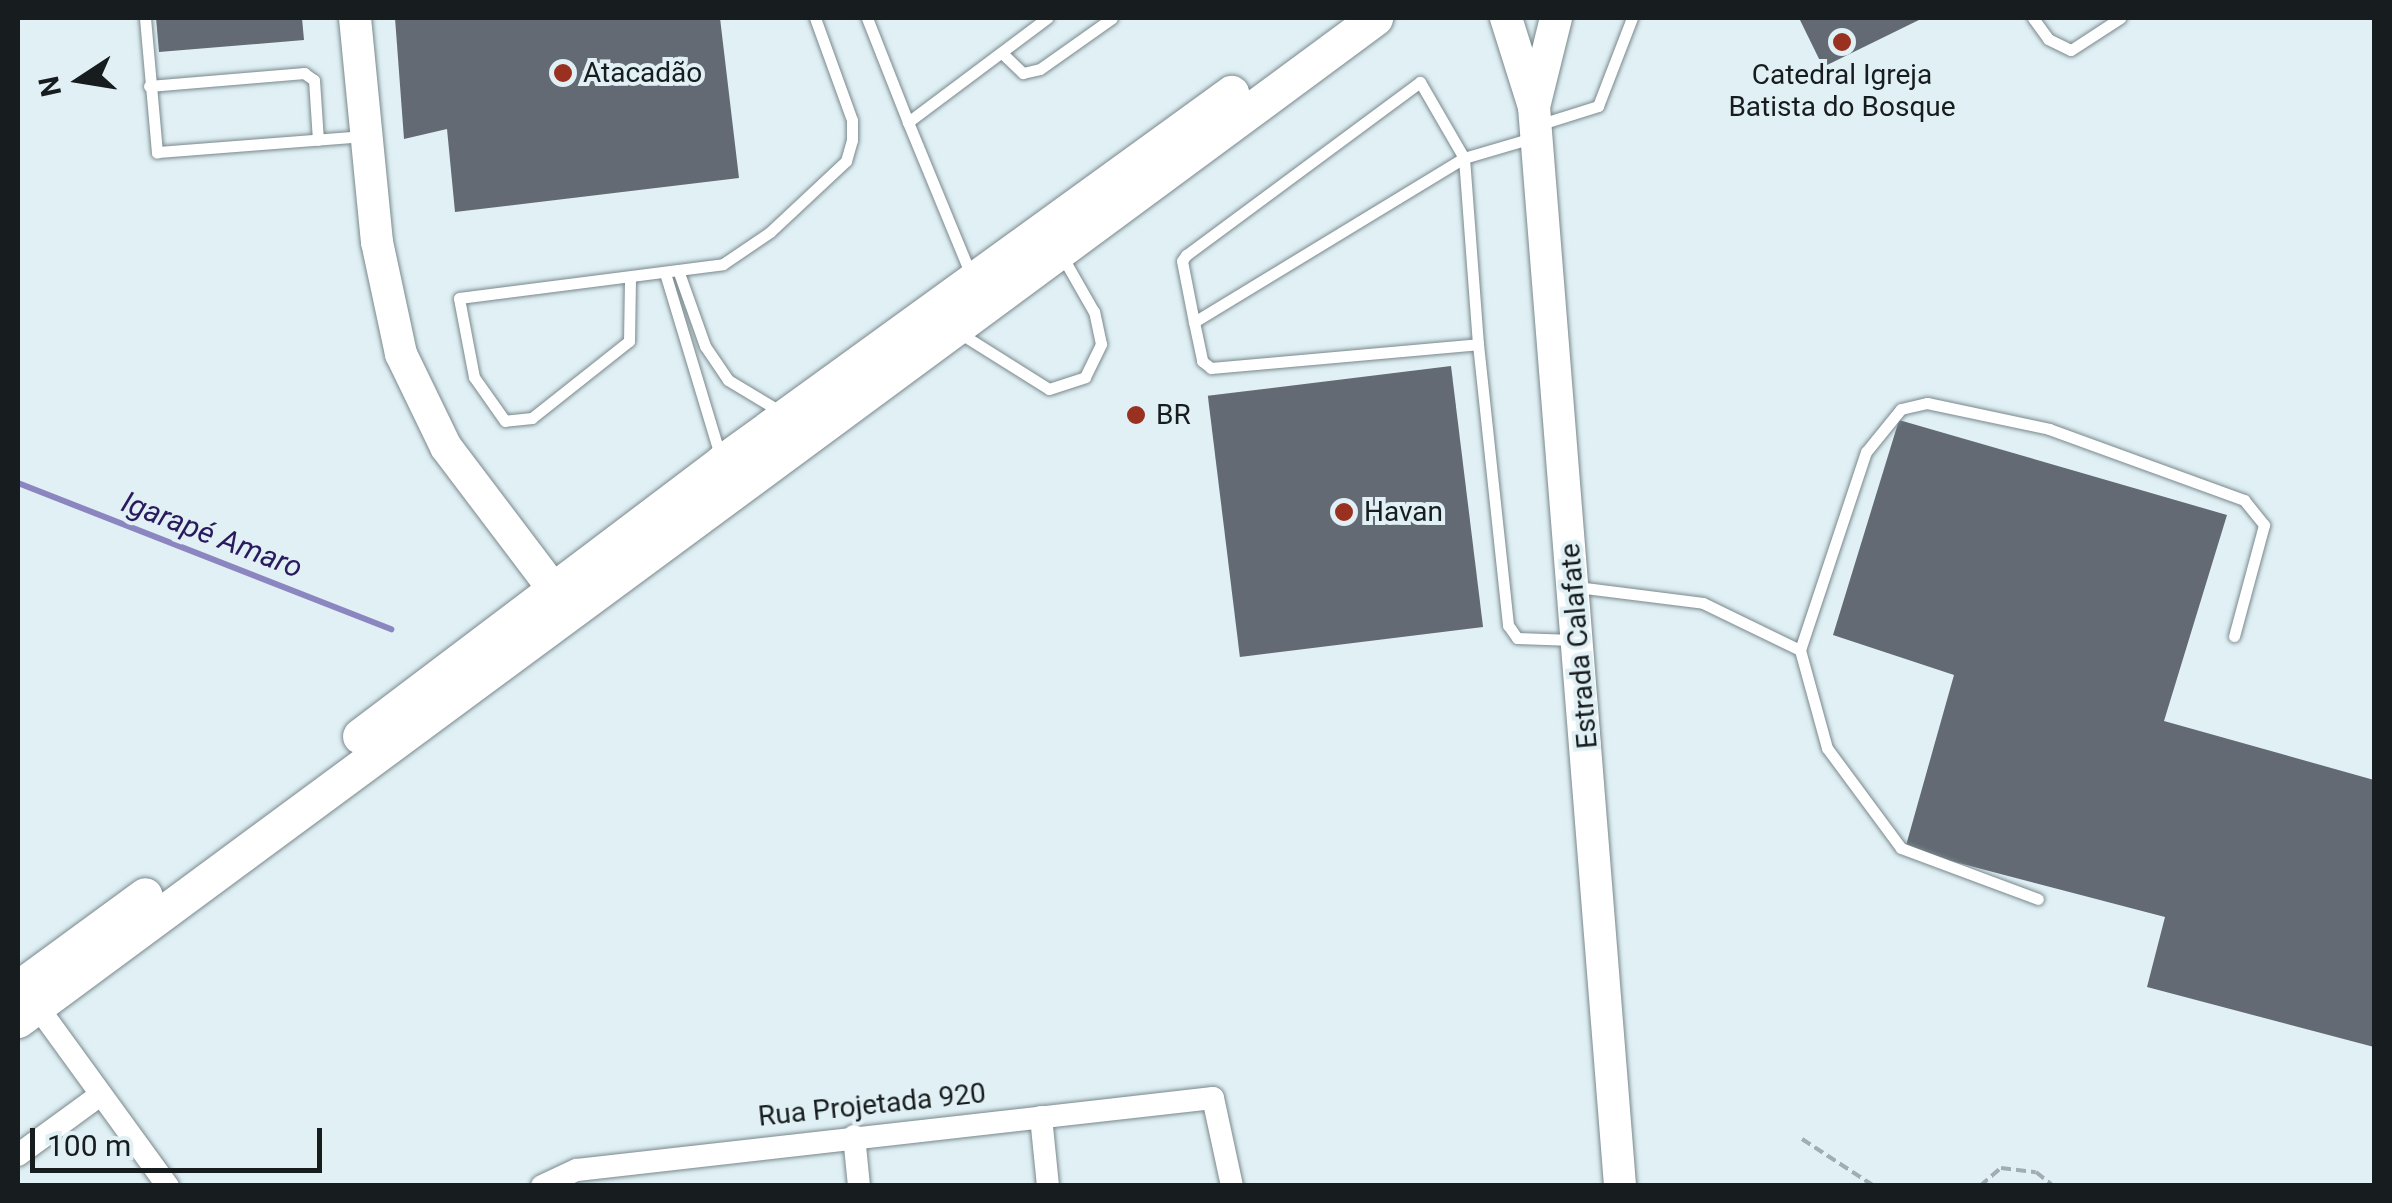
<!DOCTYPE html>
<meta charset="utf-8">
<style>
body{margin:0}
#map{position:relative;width:2392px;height:1203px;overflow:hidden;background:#e0f0f5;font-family:Roboto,sans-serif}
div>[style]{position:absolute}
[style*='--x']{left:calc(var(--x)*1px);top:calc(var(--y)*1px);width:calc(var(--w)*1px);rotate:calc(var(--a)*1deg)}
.stream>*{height:6px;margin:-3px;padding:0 3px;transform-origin:3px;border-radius:3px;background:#8c86c0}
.building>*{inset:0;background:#636a74;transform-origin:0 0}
.path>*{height:4px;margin-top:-2px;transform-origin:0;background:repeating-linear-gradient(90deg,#a0adb1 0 10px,transparent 0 15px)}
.roads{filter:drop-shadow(0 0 2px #79888c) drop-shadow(0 0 2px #79888c)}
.lane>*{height:11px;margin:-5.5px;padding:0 5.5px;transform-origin:5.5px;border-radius:5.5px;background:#fff}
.street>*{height:22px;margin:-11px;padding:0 11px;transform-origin:11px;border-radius:11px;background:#fff}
.secondary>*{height:32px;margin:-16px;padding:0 16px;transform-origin:16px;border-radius:16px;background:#fff}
.primary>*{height:35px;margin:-17.5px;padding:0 17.5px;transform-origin:17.5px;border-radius:17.5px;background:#fff}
.dots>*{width:28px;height:28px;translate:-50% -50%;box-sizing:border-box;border:5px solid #e0f0f5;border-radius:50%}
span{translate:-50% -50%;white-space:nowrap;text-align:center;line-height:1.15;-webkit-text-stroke:8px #e0f0f5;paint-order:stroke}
.poi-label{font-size:28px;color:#171c1e}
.left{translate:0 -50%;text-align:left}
.street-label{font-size:28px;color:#171c1e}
.water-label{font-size:30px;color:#2b195e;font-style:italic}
.frame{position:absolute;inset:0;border:20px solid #171c1e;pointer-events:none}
.north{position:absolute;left:30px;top:30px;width:100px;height:100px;-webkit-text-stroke:8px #e0f0f5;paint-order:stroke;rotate:258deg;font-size:28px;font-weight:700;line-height:40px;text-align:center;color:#171c1e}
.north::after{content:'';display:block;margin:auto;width:35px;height:45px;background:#171c1e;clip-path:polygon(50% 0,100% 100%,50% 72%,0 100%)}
.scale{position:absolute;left:30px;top:1128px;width:292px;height:45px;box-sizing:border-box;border:5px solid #171c1e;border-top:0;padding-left:12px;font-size:30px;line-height:35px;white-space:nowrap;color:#171c1e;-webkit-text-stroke:8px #e0f0f5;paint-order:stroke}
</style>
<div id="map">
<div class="stream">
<i style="--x:18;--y:483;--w:401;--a:21.4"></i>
</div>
<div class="building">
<i style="clip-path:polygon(156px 18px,302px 18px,304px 40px,159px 52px)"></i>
<i style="clip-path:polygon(395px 18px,720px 18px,739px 178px,455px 212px,447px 129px,404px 139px)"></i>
<i style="clip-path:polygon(1799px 18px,1923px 18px,1823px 67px)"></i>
<i style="left:1451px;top:366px;width:263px;height:245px;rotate:83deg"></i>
<i style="clip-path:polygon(1899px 420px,2227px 515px,2164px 721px,2374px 780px,2374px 1047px,2147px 987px,2165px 917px,1905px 849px,1954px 675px,1833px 635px)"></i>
</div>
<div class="path">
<i style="--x:1802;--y:1139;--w:86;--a:33.1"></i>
<i style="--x:1980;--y:1186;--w:28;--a:-41"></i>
<i style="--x:2001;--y:1168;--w:35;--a:7"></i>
<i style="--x:2036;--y:1172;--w:22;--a:39"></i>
</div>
<div class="roads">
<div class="lane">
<i style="--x:145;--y:18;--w:135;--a:84.9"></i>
<i style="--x:157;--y:152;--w:209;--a:-4.4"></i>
<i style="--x:867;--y:18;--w:112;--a:68.5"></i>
<i style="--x:2033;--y:18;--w:26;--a:54"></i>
<i style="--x:2048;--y:39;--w:25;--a:26"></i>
<i style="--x:2071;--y:50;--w:59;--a:-33.1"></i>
<i style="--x:1002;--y:53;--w:29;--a:44"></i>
<i style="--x:1023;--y:73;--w:17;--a:-13"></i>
<i style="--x:1040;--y:69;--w:88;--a:-35.3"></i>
<i style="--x:149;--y:86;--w:156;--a:-4.8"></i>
<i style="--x:304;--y:73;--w:12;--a:35"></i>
<i style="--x:314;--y:80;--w:60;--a:86.2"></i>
<i style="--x:1541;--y:124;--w:60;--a:-17.5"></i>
<i style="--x:1598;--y:106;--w:94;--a:-68.9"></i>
<i style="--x:1532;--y:138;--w:71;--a:163.6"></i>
<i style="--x:1464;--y:158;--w:187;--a:85.7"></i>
<i style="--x:1478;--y:344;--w:283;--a:83.9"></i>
<i style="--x:1508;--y:625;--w:16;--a:55"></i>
<i style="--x:1517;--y:638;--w:56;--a:2"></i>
<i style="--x:678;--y:270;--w:81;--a:70.4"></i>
<i style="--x:705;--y:346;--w:41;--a:55.9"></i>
<i style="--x:728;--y:380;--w:64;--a:31"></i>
<i style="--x:665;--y:273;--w:190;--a:73.2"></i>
<i style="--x:971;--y:275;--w:165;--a:-112.4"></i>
<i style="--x:908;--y:122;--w:174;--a:-36.8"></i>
<i style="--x:630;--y:279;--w:62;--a:90.9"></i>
<i style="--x:629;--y:341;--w:124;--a:141.6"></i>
<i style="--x:532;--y:418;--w:27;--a:174"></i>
<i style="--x:505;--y:421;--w:54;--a:-125.2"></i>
<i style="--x:474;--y:377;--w:80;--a:-100.8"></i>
<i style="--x:459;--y:298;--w:266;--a:-7.3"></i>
<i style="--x:723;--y:264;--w:57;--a:-34.2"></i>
<i style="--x:770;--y:232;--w:104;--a:-43.1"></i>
<i style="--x:846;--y:161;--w:22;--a:-74"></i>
<i style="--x:852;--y:140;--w:20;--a:-90"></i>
<i style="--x:852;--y:120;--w:109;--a:-109.9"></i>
<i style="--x:1194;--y:322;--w:316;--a:-31.3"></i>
<i style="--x:1464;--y:158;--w:88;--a:-120.1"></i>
<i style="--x:1420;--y:82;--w:291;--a:143.5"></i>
<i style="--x:1186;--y:255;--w:7;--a:124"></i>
<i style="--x:1182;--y:261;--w:62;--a:78.9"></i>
<i style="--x:1194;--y:322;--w:40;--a:78"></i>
<i style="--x:1202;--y:361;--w:11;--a:38"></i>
<i style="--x:1211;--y:368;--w:268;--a:-5.1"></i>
<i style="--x:958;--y:332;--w:107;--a:32.1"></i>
<i style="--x:1049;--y:389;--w:38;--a:-18"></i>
<i style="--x:1085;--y:377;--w:37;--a:-64"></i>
<i style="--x:1101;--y:344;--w:33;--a:-102"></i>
<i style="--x:1094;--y:312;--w:64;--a:-119.7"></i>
<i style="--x:1577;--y:587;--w:127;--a:7.2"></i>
<i style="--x:1703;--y:603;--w:108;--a:25.9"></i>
<i style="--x:1800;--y:650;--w:102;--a:74.6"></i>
<i style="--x:1827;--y:748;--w:124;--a:53.5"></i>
<i style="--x:1901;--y:848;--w:146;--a:20.4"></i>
<i style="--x:1800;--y:650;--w:209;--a:-71.6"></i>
<i style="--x:1866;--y:452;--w:55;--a:-50.9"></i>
<i style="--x:1901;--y:409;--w:27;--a:-13"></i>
<i style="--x:1927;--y:403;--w:125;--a:12"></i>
<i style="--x:2049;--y:429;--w:208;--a:20"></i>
<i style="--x:2244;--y:500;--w:32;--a:51"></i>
<i style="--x:2264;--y:525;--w:115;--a:105.1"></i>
</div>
<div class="street">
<i style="--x:37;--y:1006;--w:223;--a:54"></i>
<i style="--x:1041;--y:1117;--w:69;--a:84.2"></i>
<i style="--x:854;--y:1136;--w:50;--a:84.3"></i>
<i style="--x:18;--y:1155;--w:102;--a:-36.2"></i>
<i style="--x:542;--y:1186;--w:38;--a:-25"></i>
<i style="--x:577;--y:1170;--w:640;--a:-6.46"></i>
<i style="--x:1213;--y:1098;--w:90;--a:77.8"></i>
</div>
<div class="secondary">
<i style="--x:355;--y:18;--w:225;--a:84.4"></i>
<i style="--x:377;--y:242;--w:115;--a:77.9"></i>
<i style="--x:401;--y:354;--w:103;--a:64.2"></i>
<i style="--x:446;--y:447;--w:179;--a:52.9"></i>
<i style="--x:1506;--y:18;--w:93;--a:72.5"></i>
<i style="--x:1534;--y:107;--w:1082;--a:85.44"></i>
<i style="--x:1534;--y:107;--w:92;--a:-76.1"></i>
</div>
<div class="primary">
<i style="--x:360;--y:736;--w:454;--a:-37.1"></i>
<i style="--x:722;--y:462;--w:629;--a:-35.94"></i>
<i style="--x:18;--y:988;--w:157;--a:-36.2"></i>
<i style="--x:18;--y:1020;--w:1687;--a:-36.44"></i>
</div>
</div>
<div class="dots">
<i style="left:1842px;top:42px;background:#9a301f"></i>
<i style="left:563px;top:73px;background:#9a301f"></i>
<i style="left:1136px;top:415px;background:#9a301f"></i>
<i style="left:1344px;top:512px;background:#9a301f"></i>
</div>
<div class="poi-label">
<span class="left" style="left:583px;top:73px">Atacadão</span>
<span style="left:1842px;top:91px">Catedral Igreja<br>Batista do Bosque</span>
<span class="left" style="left:1156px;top:415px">BR</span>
<span class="left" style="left:1364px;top:512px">Havan</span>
</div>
<div class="street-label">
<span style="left:1579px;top:646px;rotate:-95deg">Estrada Calafate</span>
<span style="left:872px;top:1105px;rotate:-6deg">Rua Projetada 920</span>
</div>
<div class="water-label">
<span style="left:212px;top:535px;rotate:21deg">Igarapé Amaro</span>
</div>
<div class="frame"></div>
<div class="north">N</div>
<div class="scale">100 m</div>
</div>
